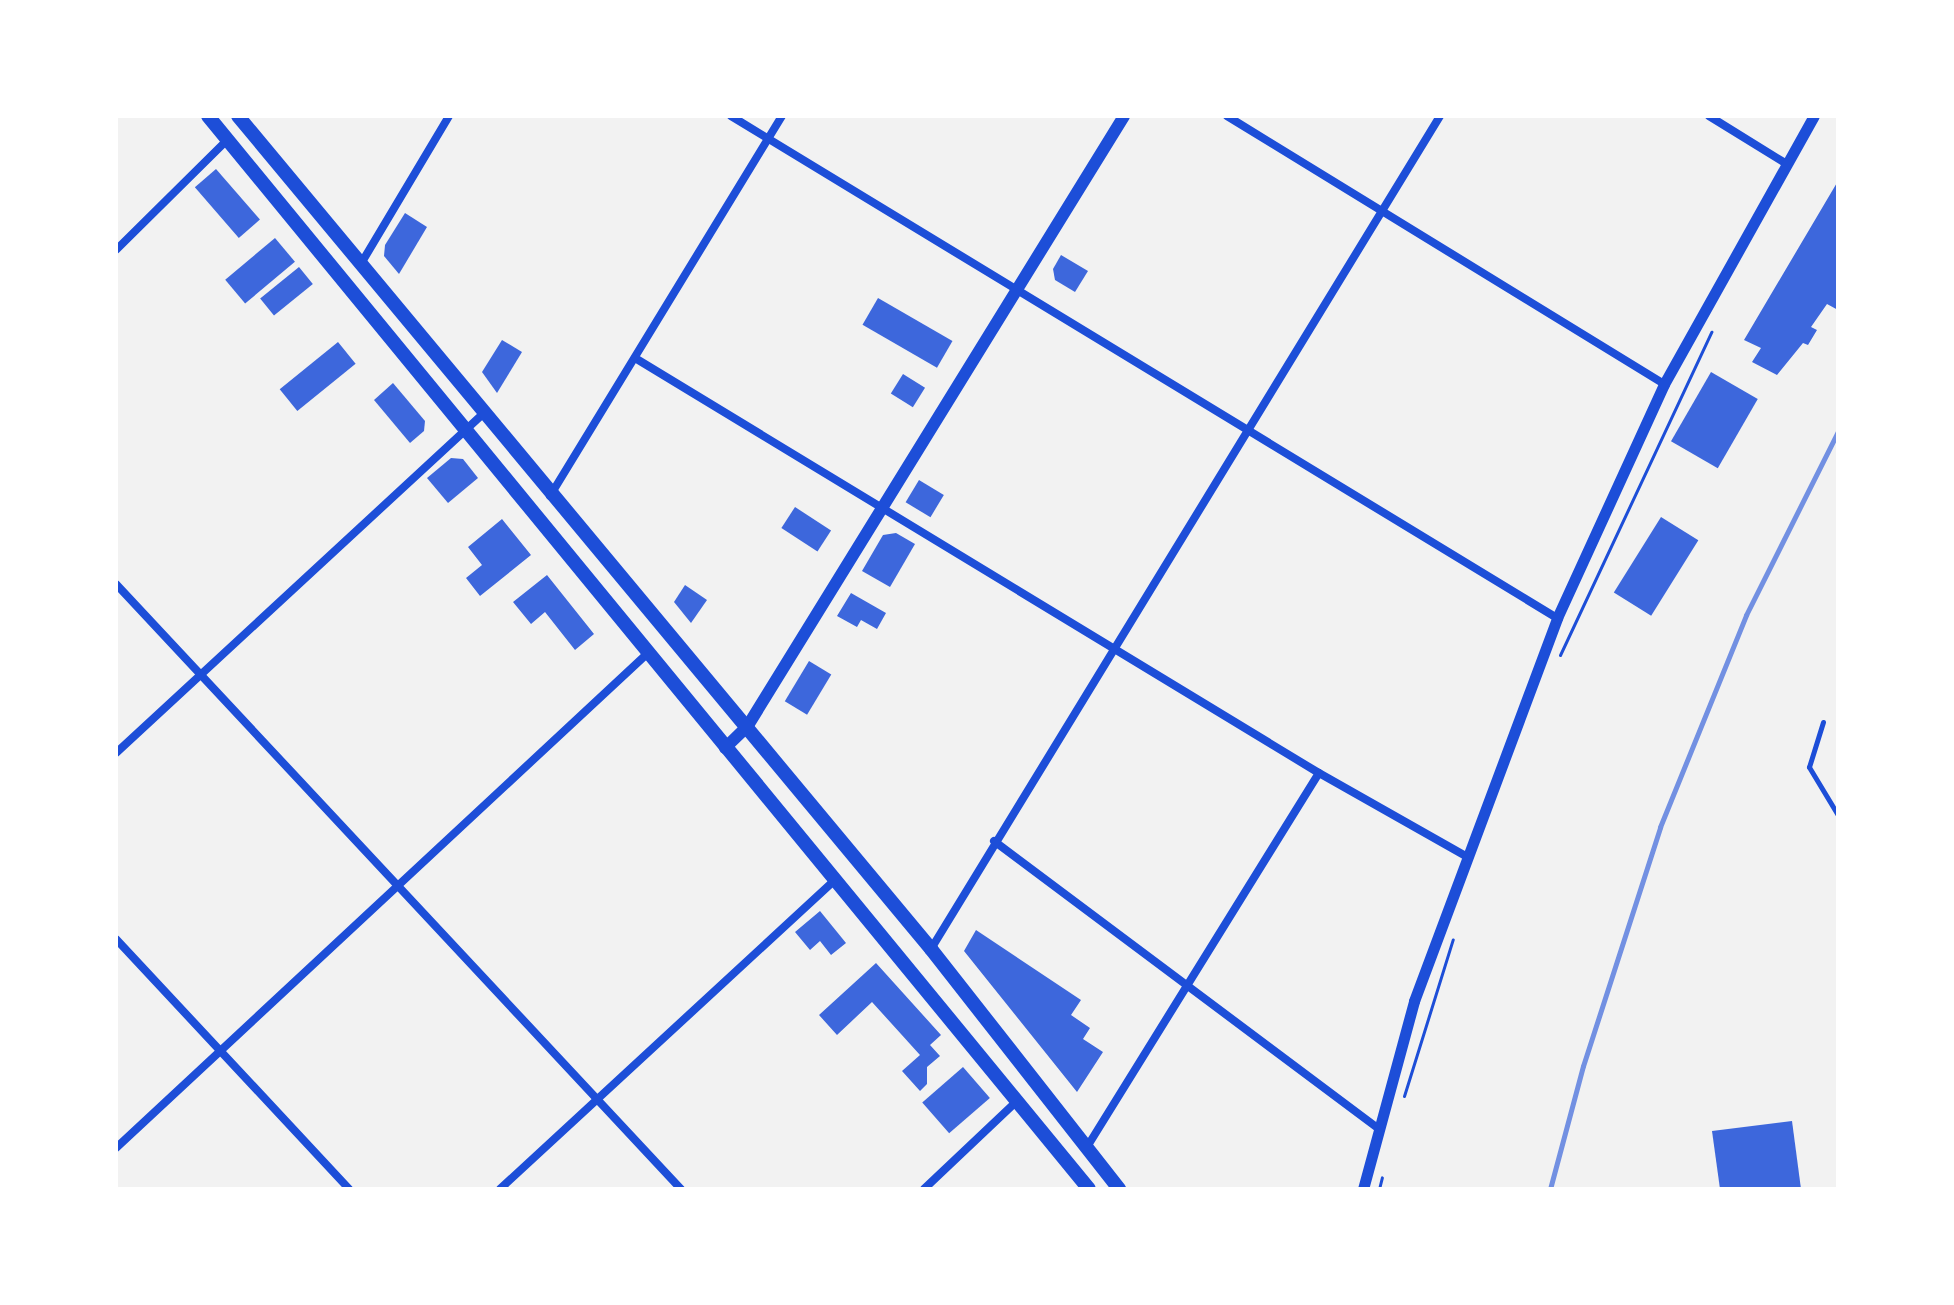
<!DOCTYPE html>
<style>
body{margin:0}
#map{position:relative;width:1954px;height:1305px;overflow:hidden;background:#f2f2f2;font-family:Barlow,sans-serif}
div>[style]{position:absolute}
[style*='--x']{left:calc(var(--x)*1px);top:calc(var(--y)*1px);width:calc(var(--w)*1px);rotate:calc(var(--a)*1deg)}
.building>*{inset:0;background:#3d67dc;transform-origin:0 0}
.path>*{height:3px;margin:-1.5px;padding:0 1.5px;transform-origin:1.5px;border-radius:1.5px;background:#1d4ed8}
.service>*{height:5px;margin:-2.5px;padding:0 2.5px;transform-origin:2.5px;border-radius:2.5px;background:#1d4ed8}
.minor>*{height:8px;margin:-4px;padding:0 4px;transform-origin:4px;border-radius:4px;background:#1d4ed8}
.tertiary>*{height:11px;margin:-5.5px;padding:0 5.5px;transform-origin:5.5px;border-radius:5.5px;background:#1d4ed8}
.secondary>*{height:12px;margin:-6px;padding:0 6px;transform-origin:6px;border-radius:6px;background:#1d4ed8}
.primary>*{height:14px;margin:-7px;padding:0 7px;transform-origin:7px;border-radius:7px;background:#1d4ed8}
.rail>*{height:5px;margin:-2.5px;padding:0 2.5px;transform-origin:2.5px;border-radius:2.5px;background:#7290e2}
span{translate:-50% -50%;white-space:nowrap;text-align:center;line-height:1.15;-webkit-text-stroke:6px #fff;paint-order:stroke}
.frame{position:absolute;inset:0;border:118px solid #fff;pointer-events:none}
</style>
<div id="map">
<div class="building">
<i style="left:216px;top:169px;width:67px;height:28px;rotate:49deg"></i>
<i style="clip-path:polygon(1838px 181px,1838px 310px,1827px 304px,1811px 327px,1817px 330px,1808px 345px,1803px 343px,1777px 375px,1752px 362px,1761px 348px,1744px 340px)"></i>
<i style="clip-path:polygon(405px 213px,427px 227px,399px 274px,384px 256px,385px 245px)"></i>
<i style="left:275px;top:238px;width:31px;height:65px;rotate:50deg"></i>
<i style="clip-path:polygon(1061px 255px,1088px 271px,1075px 292px,1055px 280px,1053px 269px)"></i>
<i style="left:299px;top:267px;width:22px;height:50px;rotate:51deg"></i>
<i style="left:878px;top:298px;width:86px;height:31px;rotate:30deg"></i>
<i style="clip-path:polygon(502px 340px,522px 352px,497px 393px,482px 372px)"></i>
<i style="left:338px;top:342px;width:28px;height:75px;rotate:51deg"></i>
<i style="left:1711px;top:372px;width:54px;height:80px;rotate:30deg"></i>
<i style="left:903px;top:374px;width:26px;height:23px;rotate:32deg"></i>
<i style="clip-path:polygon(393px 383px,425px 421px,424px 431px,410px 443px,374px 400px)"></i>
<i style="clip-path:polygon(451px 458px,463px 459px,478px 478px,448px 503px,427px 478px)"></i>
<i style="left:919px;top:480px;width:29px;height:26px;rotate:31deg"></i>
<i style="left:795px;top:507px;width:43px;height:25px;rotate:33deg"></i>
<i style="left:1661px;top:517px;width:44px;height:89px;rotate:32deg"></i>
<i style="clip-path:polygon(502px 519px,531px 555px,480px 596px,466px 578px,482px 565px,468px 547px)"></i>
<i style="clip-path:polygon(896px 533px,915px 544px,890px 587px,862px 571px,883px 535px)"></i>
<i style="clip-path:polygon(547px 575px,594px 634px,575px 650px,545px 612px,531px 624px,513px 602px)"></i>
<i style="clip-path:polygon(685px 585px,707px 600px,691px 623px,674px 602px)"></i>
<i style="clip-path:polygon(851px 593px,886px 613px,877px 629px,861px 620px,857px 627px,837px 616px)"></i>
<i style="left:809px;top:661px;width:26px;height:47px;rotate:31deg"></i>
<i style="clip-path:polygon(820px 911px,846px 943px,831px 955px,820px 941px,810px 950px,795px 932px)"></i>
<i style="clip-path:polygon(976px 930px,1081px 1000px,1071px 1015px,1090px 1028px,1083px 1039px,1103px 1052px,1077px 1092px,964px 951px)"></i>
<i style="clip-path:polygon(876px 963px,941px 1035px,930px 1045px,940px 1056px,927px 1067px,927px 1084px,920px 1091px,902px 1071px,920px 1055px,872px 1002px,837px 1035px,819px 1015px)"></i>
<i style="left:963px;top:1067px;width:41px;height:54px;rotate:49deg"></i>
<i style="clip-path:polygon(1792px 1121px,1801px 1189px,1720px 1189px,1712px 1131px)"></i>
</div>
<div class="path">
<i style="--x:1560;--y:655;--w:357;--a:-64.9"></i>
<i style="--x:1404;--y:1096;--w:164;--a:-72.7"></i>
<i style="--x:1379;--y:1189;--w:12;--a:-76"></i>
</div>
<div class="service">
<i style="--x:1823;--y:722;--w:47;--a:107.3"></i>
<i style="--x:1809;--y:767;--w:56;--a:58.9"></i>
</div>
<div class="minor">
<i style="--x:731;--y:116;--w:967;--a:31.29"></i>
<i style="--x:1227;--y:116;--w:513;--a:31.52"></i>
<i style="--x:1709;--y:116;--w:89;--a:31.7"></i>
<i style="--x:116;--y:250;--w:156;--a:-44.7"></i>
<i style="--x:362;--y:262;--w:170;--a:-59.2"></i>
<i style="--x:635;--y:358;--w:800;--a:31.25"></i>
<i style="--x:1319;--y:773;--w:167;--a:29.5"></i>
<i style="--x:550;--y:496;--w:445;--a:-58.6"></i>
<i style="--x:116;--y:584;--w:828;--a:46.96"></i>
<i style="--x:116;--y:753;--w:501;--a:-42.74"></i>
<i style="--x:994;--y:841;--w:481;--a:36.8"></i>
<i style="--x:116;--y:939;--w:342;--a:47"></i>
<i style="--x:931;--y:949;--w:976;--a:-58.57"></i>
<i style="--x:1087;--y:1147;--w:440;--a:-58.2"></i>
<i style="--x:116;--y:1148;--w:727;--a:-42.94"></i>
<i style="--x:500;--y:1189;--w:456;--a:-42.7"></i>
<i style="--x:924;--y:1189;--w:127;--a:-43.4"></i>
</div>
<div class="tertiary">
<i style="--x:1363;--y:1189;--w:195;--a:-74.8"></i>
<i style="--x:1414;--y:1001;--w:409;--a:-69.5"></i>
<i style="--x:1557;--y:618;--w:257;--a:-65.4"></i>
<i style="--x:1664;--y:384;--w:307;--a:-60.8"></i>
</div>
<div class="secondary">
<i style="--x:725;--y:748;--w:30;--a:-44"></i>
<i style="--x:747;--y:727;--w:718;--a:-58.32"></i>
</div>
<div class="primary">
<i style="--x:208;--y:116;--w:1388;--a:50.61"></i>
<i style="--x:238;--y:116;--w:1084;--a:50.24"></i>
<i style="--x:931;--y:949;--w:305;--a:51.9"></i>
</div>
<div class="rail">
<i style="--x:1550;--y:1189;--w:127;--a:-75"></i>
<i style="--x:1583;--y:1066;--w:251;--a:-72.1"></i>
<i style="--x:1660;--y:827;--w:229;--a:-67.9"></i>
<i style="--x:1746;--y:615;--w:206;--a:-63.4"></i>
</div>
<div class="frame"></div>
</div>
